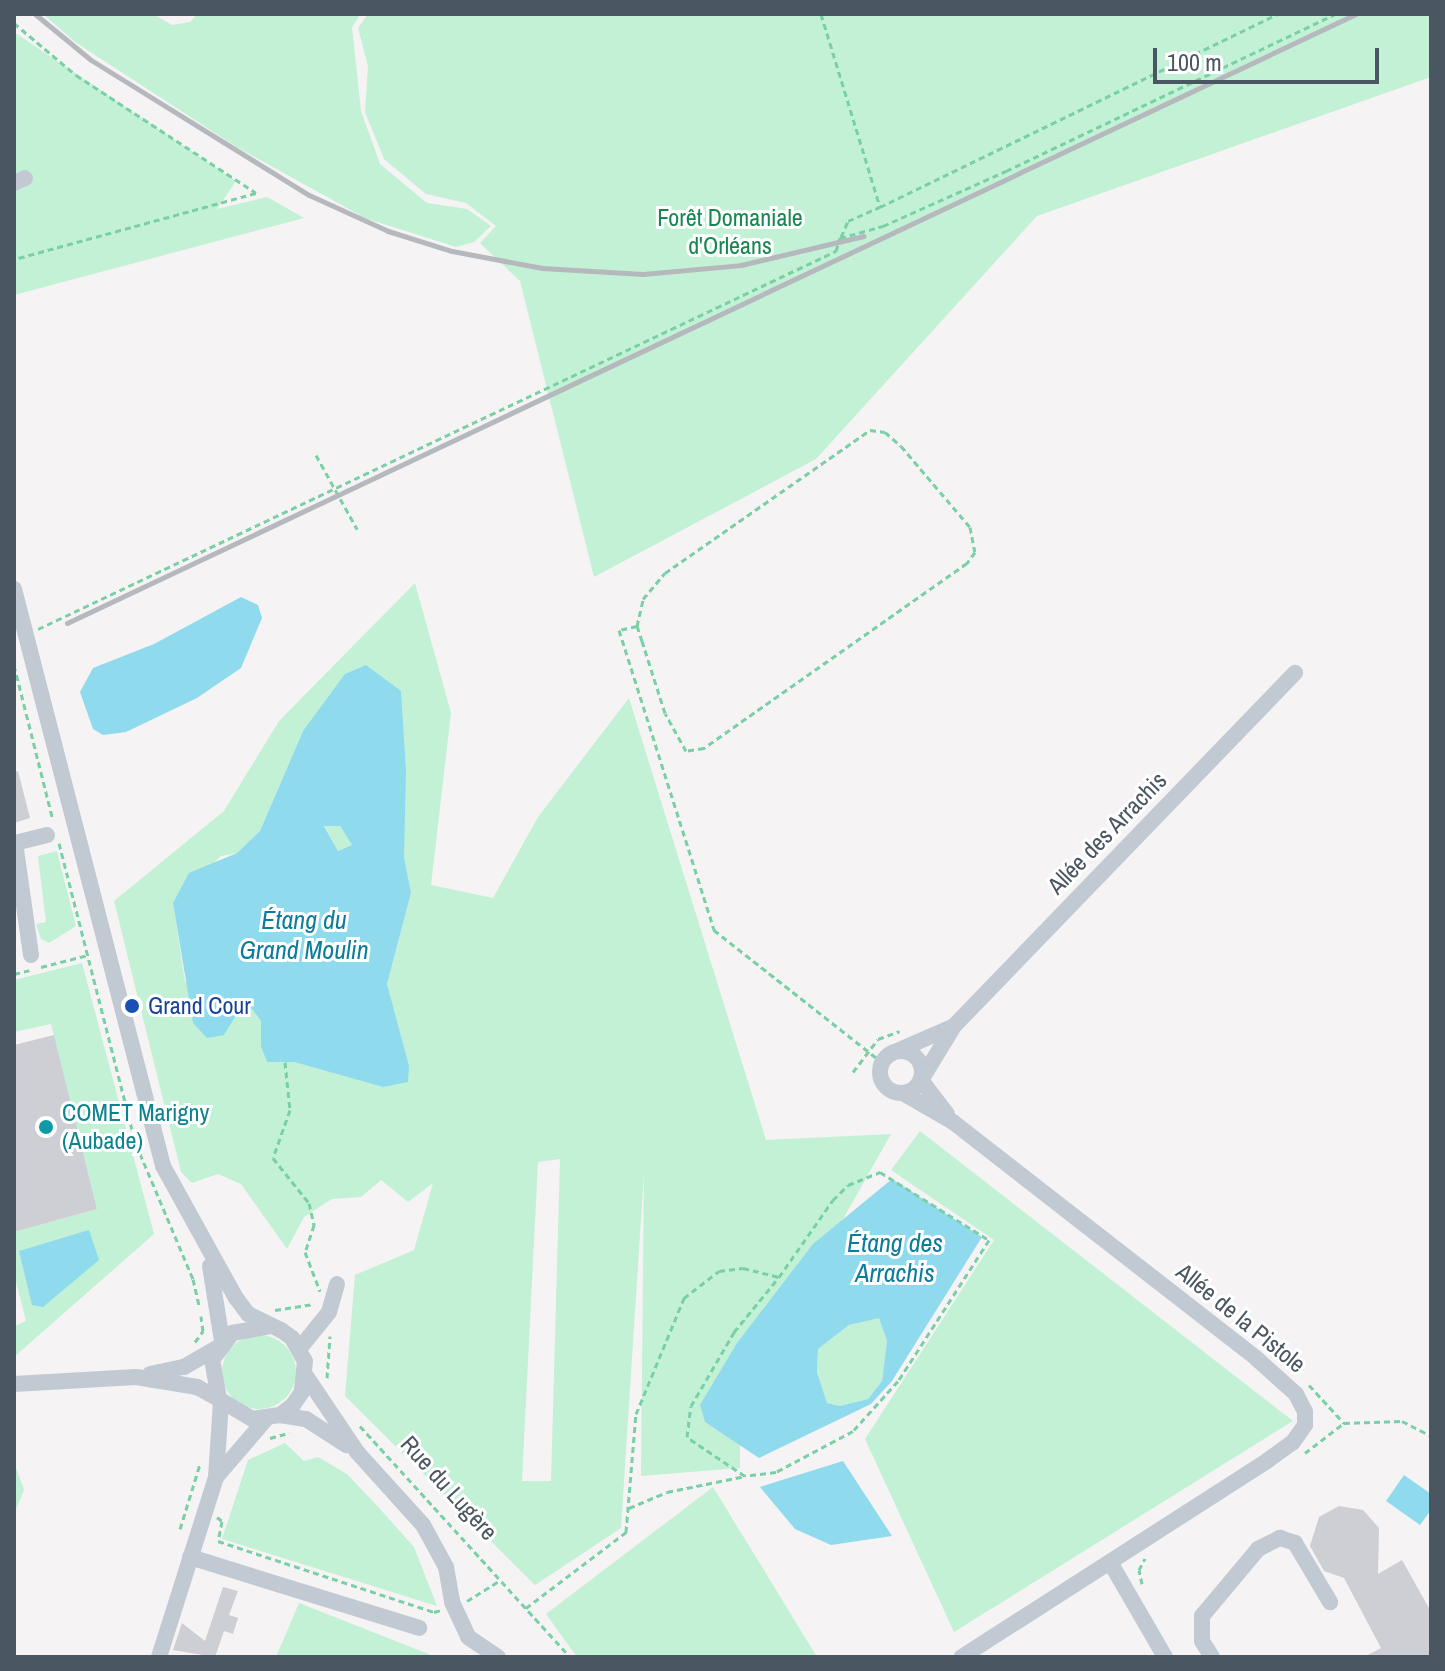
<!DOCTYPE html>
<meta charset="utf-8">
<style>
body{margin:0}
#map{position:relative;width:1445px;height:1671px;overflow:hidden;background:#f5f3f3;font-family:"Archivo Narrow",sans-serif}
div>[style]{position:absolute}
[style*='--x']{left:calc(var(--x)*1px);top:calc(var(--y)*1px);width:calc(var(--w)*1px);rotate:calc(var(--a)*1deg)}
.green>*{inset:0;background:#c3f1d5}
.round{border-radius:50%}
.water>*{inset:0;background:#90daee}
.building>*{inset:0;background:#cdcfd5}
.path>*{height:3px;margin-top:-1.5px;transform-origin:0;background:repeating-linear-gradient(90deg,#7ad0a6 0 6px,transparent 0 10px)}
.minor>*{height:16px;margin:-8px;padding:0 8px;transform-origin:8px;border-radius:8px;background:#c1cad2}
.minor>.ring{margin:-8px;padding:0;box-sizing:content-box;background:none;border:16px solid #c1cad2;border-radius:50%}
.rail>*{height:5px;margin:-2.5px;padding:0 2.5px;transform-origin:2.5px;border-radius:2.5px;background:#b5b8bd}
.dots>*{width:22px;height:22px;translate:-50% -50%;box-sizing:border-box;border:4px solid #fff;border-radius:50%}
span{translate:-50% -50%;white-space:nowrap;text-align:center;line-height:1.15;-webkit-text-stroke:6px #fff;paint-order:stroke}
.park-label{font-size:24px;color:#17864f}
.street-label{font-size:24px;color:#4a5661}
.transit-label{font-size:24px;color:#164399}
.left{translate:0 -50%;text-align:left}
.culture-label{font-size:24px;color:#0d838f}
.water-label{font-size:26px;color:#0c7c9b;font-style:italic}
.frame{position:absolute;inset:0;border:16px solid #4a5661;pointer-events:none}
.scale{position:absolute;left:1153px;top:48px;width:226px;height:36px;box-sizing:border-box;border:4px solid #4a5661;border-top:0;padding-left:10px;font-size:24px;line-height:28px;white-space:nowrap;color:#4a5661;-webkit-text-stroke:6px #fff;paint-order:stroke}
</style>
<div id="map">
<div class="green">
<i style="clip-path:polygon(43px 14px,153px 14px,172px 25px,190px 22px,197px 14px,361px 14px,352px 27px,361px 111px,380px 164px,427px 203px,467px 209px,491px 226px,474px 242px,456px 247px,365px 218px,235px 146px,75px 42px)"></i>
<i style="clip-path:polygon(368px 14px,1431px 14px,1431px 77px,1037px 216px,816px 459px,594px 577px,520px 281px,480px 243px,496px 226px,466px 203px,426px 194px,384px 159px,365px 112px,368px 66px,358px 28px)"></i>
<i style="clip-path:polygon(14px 32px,236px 181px,217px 209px,267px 197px,304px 218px,14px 295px)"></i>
<i style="clip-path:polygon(evenodd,415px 583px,451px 713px,431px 885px,493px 898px,538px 817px,629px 698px,766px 1140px,891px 1134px,740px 1402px,740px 1468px,641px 1476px,644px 1173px,621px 1528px,535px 1585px,345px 1396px,355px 1275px,414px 1250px,433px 1183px,408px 1202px,381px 1180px,361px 1197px,332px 1199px,304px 1217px,287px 1249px,241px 1184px,218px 1174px,192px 1183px,181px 1172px,114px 901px,224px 811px,279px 721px,415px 583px,401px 691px,404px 857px,411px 893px,387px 984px,399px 1035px,383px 1087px,294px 1062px,267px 1062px,261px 1047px,261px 1021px,252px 1009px,241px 1007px,232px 1014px,185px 982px,173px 903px,221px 856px,237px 853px,260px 831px,303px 731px,401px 691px,415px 583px,560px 1159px,551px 1481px,522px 1481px,538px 1162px,560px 1159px)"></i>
<i style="clip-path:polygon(324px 825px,340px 826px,352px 845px,338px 851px)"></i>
<i style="clip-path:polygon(57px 851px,76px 926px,49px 943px,41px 939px,36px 924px,46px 922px,38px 856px)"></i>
<i style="clip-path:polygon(82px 963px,154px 1234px,14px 1357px,14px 1326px,26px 1321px,14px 1274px,14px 1232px,97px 1209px,51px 1024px,14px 1032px,14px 980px)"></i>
<i style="clip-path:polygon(920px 1131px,1293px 1421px,954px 1632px,865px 1439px,994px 1240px,891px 1170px)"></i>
<i style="clip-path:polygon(879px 1317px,887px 1341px,882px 1381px,868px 1399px,840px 1406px,827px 1403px,817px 1372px,818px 1349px,849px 1325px)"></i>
<i class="round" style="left:222px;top:1335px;width:74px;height:74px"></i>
<i style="clip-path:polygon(285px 1443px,304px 1461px,318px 1457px,347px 1474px,380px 1509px,414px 1547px,437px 1606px,222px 1539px,248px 1460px)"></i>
<i style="clip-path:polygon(14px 1462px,24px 1490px,14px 1514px)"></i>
<i style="clip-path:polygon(713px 1487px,817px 1657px,577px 1657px,546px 1614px)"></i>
<i style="clip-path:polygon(299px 1603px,436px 1657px,276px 1657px)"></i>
</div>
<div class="water">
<i style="clip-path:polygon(241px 597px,258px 605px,262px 618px,241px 668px,197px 698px,126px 732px,103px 735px,93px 729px,80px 692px,93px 668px,154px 644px)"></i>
<i style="clip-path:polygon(evenodd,366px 665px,401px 691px,406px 771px,404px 857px,411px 893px,387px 984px,409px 1066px,408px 1082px,383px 1087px,294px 1062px,267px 1062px,261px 1047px,261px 1021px,252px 1009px,241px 1007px,224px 1035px,207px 1038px,193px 1023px,173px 903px,189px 873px,237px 853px,260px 831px,303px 731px,345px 674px,366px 665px,324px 826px,340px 826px,352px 845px,338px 851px,324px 826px)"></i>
<i style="clip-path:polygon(evenodd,892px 1179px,982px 1237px,892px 1381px,871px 1404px,759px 1458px,705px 1422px,700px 1405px,737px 1343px,813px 1244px,892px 1179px,879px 1318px,887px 1341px,882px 1381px,868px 1399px,840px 1406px,827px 1403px,817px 1372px,818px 1349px,849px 1325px,879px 1318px)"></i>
<i style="clip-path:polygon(89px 1230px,99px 1260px,43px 1307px,32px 1305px,19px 1251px)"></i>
<i style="clip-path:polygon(843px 1461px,892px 1536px,831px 1545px,795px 1529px,760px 1487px)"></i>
<i style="clip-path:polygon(1404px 1475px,1431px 1494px,1431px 1510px,1420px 1525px,1386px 1501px)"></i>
</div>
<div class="building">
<i style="clip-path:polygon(18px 771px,30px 818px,14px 823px,14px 772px)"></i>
<i style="clip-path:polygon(54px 1035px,97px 1209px,14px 1232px,14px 1045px)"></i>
<i style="clip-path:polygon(1339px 1506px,1363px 1510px,1379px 1528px,1378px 1574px,1402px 1560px,1430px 1610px,1431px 1657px,1364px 1657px,1381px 1648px,1344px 1578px,1324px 1571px,1310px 1546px,1319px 1517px)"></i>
<i style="clip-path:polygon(223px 1587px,238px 1591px,229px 1615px,238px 1618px,233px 1634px,224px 1631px,215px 1657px,173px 1650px,182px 1623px,205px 1641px)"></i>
</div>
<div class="path">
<i style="--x:821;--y:14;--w:202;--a:73"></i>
<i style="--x:880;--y:207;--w:442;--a:-25.9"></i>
<i style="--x:14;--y:23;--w:81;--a:40"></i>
<i style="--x:76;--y:75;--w:215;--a:33.2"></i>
<i style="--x:256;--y:193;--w:251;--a:164.7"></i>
<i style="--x:841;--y:237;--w:17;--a:-66"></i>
<i style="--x:848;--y:221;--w:35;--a:-24"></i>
<i style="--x:870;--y:430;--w:15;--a:8"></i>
<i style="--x:885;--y:432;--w:21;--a:41"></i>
<i style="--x:901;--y:446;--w:106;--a:49.6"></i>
<i style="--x:970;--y:527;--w:25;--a:79"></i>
<i style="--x:975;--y:552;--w:14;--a:126"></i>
<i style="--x:967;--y:563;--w:322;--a:144.9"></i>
<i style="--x:704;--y:748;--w:18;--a:171"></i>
<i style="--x:686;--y:751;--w:43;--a:-118.9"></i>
<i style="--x:665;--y:713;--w:76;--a:-107.7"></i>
<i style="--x:642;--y:641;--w:16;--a:-108"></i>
<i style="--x:637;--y:626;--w:28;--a:-77"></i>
<i style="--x:643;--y:599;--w:34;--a:-50"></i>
<i style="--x:665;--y:573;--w:250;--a:-34.9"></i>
<i style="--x:316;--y:455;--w:85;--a:61"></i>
<i style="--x:637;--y:626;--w:18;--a:167"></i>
<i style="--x:619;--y:630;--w:315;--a:72.4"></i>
<i style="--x:714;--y:930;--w:215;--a:38.2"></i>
<i style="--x:38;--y:629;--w:883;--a:-25.35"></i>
<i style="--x:836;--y:251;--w:14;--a:-73"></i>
<i style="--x:840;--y:238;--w:45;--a:-15.6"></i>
<i style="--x:883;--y:226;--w:135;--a:-24.1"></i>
<i style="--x:1006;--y:171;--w:365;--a:-25.5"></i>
<i style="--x:14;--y:665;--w:160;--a:75.9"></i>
<i style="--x:59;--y:843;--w:311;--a:75.7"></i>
<i style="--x:136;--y:1144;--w:147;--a:67.1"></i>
<i style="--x:193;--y:1279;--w:27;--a:77"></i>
<i style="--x:41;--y:967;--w:49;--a:-14.3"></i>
<i style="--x:14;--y:974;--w:16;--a:-14"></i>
<i style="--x:285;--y:1062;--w:48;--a:84.1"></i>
<i style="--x:290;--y:1110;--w:51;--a:109.5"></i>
<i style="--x:273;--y:1158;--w:58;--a:51.3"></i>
<i style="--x:309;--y:1203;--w:23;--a:77"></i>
<i style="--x:314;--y:1225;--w:28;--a:108"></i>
<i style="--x:305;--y:1252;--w:42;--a:69"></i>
<i style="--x:853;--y:1072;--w:41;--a:-52.9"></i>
<i style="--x:878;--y:1039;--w:23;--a:-20"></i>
<i style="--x:275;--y:1310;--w:39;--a:-9"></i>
<i style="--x:195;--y:1342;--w:14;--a:-54"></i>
<i style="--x:203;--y:1331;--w:15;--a:-98"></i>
<i style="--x:327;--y:1378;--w:42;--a:-85.9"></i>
<i style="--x:1309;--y:1385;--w:52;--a:47.4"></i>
<i style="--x:360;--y:1426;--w:312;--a:47.7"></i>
<i style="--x:270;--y:1438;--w:20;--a:-15"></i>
<i style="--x:1305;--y:1453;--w:49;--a:-37.6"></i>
<i style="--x:1344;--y:1423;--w:58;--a:-2"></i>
<i style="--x:1402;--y:1421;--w:33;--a:27"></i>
<i style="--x:629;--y:1508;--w:41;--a:-22.8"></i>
<i style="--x:667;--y:1492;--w:80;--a:-11.6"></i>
<i style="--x:217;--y:1517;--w:6;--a:39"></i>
<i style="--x:222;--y:1521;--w:20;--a:101"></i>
<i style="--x:218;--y:1541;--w:227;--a:18.2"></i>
<i style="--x:434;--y:1612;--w:7;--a:-16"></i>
<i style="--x:180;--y:1529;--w:68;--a:-72.9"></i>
<i style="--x:1142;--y:1584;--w:14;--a:-102"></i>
<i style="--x:1139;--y:1570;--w:13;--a:-63"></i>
<i style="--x:467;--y:1601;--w:39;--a:-32"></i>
<i style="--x:526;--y:1608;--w:126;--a:-37.2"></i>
<i style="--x:626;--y:1532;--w:118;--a:-85.2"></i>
<i style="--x:636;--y:1414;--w:126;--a:-67.5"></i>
<i style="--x:684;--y:1298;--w:44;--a:-37.6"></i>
<i style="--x:719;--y:1271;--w:24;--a:-7"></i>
<i style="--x:743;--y:1268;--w:37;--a:14"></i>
<i style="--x:779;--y:1277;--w:94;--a:-55"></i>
<i style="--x:833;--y:1200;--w:21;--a:-45"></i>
<i style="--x:848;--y:1185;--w:35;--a:-22"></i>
<i style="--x:880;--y:1172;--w:128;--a:32"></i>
<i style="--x:989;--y:1240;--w:168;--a:122.8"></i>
<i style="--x:898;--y:1381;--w:67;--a:132"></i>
<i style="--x:853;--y:1431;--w:87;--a:152"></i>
<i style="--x:776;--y:1472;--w:31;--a:173"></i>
<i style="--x:745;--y:1476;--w:70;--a:-146.1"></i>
<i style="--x:687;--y:1437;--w:31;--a:-83"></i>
<i style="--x:691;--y:1406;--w:86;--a:-59.8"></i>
<i style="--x:734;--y:1332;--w:71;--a:-50.7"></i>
</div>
<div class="minor">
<i style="--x:14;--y:183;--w:12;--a:-24"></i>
<i style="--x:14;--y:589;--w:596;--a:75.52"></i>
<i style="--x:163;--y:1166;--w:151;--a:61.1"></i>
<i style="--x:236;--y:1298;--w:20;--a:53"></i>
<i style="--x:248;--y:1314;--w:37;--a:26"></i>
<i style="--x:281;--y:1330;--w:14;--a:36"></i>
<i style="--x:292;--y:1338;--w:26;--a:61"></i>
<i style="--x:305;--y:1361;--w:31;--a:96"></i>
<i style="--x:302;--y:1392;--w:16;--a:125"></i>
<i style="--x:293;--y:1405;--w:16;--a:142"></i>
<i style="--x:280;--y:1415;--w:28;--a:172"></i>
<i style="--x:252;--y:1419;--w:39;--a:-149"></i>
<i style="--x:219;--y:1399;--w:40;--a:-100"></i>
<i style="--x:212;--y:1360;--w:34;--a:-53"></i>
<i style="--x:232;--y:1333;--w:39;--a:-10"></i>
<i style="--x:31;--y:955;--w:113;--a:-98.1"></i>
<i style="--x:15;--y:843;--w:33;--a:-14"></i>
<i class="ring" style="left:880px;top:1051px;width:26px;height:26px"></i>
<i style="--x:897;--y:1051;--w:60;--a:-23.6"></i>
<i style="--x:903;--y:1093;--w:58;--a:30.1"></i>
<i style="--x:953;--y:1122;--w:385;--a:37.9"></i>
<i style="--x:1257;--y:1359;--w:52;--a:41.9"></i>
<i style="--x:1296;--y:1394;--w:20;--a:63"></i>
<i style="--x:1305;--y:1412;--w:13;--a:90"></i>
<i style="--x:1305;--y:1425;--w:21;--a:125"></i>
<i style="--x:1293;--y:1442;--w:32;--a:144"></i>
<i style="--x:1267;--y:1461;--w:363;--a:147.3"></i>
<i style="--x:947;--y:1114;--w:43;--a:-127.4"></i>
<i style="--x:921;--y:1080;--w:63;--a:-58.6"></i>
<i style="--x:954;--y:1026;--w:491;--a:-46"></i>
<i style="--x:210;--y:1266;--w:76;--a:80.9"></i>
<i style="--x:300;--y:1348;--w:46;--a:-51.1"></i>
<i style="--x:329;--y:1312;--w:29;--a:-74"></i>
<i style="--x:150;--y:1374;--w:35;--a:-12"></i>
<i style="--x:184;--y:1367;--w:38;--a:-30"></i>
<i style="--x:306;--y:1376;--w:92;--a:56.1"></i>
<i style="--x:357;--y:1452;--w:98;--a:47.9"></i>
<i style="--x:423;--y:1525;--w:48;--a:61.3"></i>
<i style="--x:446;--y:1567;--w:36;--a:80"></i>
<i style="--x:452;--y:1602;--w:38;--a:65"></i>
<i style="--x:468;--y:1637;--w:36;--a:34"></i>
<i style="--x:14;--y:1384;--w:122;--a:-3.3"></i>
<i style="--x:136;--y:1377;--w:62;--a:9.3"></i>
<i style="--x:197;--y:1387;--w:25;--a:29"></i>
<i style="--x:280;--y:1415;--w:26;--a:9"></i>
<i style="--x:306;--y:1419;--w:48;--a:33"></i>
<i style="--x:217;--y:1476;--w:75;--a:-49.3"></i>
<i style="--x:190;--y:1557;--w:240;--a:17.2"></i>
<i style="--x:1110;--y:1562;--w:110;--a:59.9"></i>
<i style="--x:159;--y:1657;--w:189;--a:-72.4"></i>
<i style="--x:216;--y:1477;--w:76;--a:-86.2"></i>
<i style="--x:1212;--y:1657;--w:19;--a:-122"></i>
<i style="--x:1202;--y:1641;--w:25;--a:-90"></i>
<i style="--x:1202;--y:1616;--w:87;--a:-50.1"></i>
<i style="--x:1258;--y:1549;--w:25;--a:-27"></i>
<i style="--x:1280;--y:1538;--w:16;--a:18"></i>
<i style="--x:1295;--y:1543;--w:69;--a:59.3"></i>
</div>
<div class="rail">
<i style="--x:35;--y:14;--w:72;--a:39.4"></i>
<i style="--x:91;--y:60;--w:256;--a:31.8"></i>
<i style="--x:309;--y:195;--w:87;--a:24.5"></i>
<i style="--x:388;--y:231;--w:67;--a:17.4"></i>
<i style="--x:452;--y:251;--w:92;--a:10.7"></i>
<i style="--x:542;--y:268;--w:101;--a:3.4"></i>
<i style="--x:643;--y:274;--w:98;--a:-5.2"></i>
<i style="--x:741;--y:265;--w:126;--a:-13.3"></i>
<i style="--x:67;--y:623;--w:1426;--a:-25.29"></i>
</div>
<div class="dots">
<i style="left:132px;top:1006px;background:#1a4fb4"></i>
<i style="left:46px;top:1127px;background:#0f9aa8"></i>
</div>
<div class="park-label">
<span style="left:730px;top:232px">Forêt Domaniale<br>d'Orléans</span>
</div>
<div class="street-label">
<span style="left:1107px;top:833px;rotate:-46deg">Allée des Arrachis</span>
<span style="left:1241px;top:1318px;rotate:39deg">Allée de la Pistole</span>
<span style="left:449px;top:1488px;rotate:48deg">Rue du Lugère</span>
</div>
<div class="transit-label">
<span class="left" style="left:148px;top:1006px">Grand Cour</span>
</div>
<div class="culture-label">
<span class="left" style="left:62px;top:1127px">COMET Marigny<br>(Aubade)</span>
</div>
<div class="water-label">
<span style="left:304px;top:935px">Étang du<br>Grand Moulin</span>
<span style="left:895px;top:1258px">Étang des<br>Arrachis</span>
</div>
<div class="frame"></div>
<div class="scale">100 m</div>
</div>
